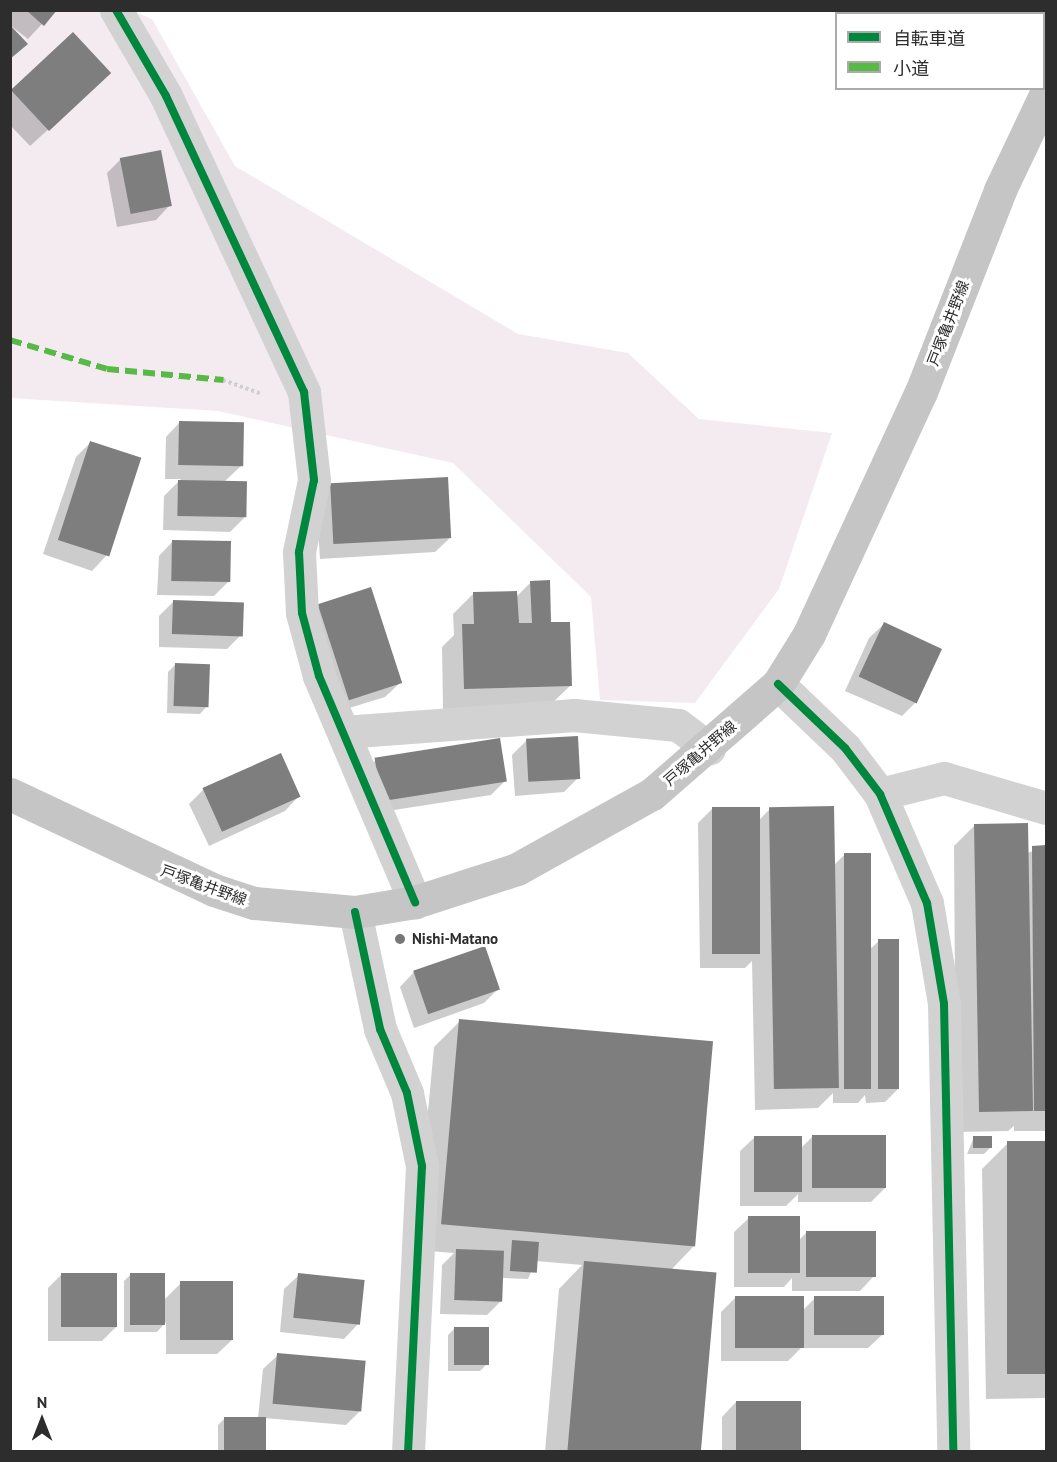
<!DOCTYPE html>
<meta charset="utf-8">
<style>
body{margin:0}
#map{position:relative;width:1057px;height:1462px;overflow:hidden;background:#fff;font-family:"PT Sans","Noto Sans JP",sans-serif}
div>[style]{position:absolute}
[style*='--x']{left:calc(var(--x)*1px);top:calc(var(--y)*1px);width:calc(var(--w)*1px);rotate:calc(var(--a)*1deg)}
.green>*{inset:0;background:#f3ebf0}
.shadow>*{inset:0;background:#0003}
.building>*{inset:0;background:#7e7e7e;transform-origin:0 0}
.path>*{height:4px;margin-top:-2px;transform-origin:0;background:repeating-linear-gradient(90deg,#cfcfcf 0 3px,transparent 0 6px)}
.minor>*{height:33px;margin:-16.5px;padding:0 16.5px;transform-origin:16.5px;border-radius:16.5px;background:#d2d2d2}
.major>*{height:33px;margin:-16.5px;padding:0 16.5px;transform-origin:16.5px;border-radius:16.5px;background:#c5c5c5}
.quiet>*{height:6px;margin-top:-3px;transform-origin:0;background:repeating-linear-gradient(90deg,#58b947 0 12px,transparent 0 18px)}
.cycleway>*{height:8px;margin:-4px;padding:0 4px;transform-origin:4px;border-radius:4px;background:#00873e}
.dots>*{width:16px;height:16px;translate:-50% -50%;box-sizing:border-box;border:3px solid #fff;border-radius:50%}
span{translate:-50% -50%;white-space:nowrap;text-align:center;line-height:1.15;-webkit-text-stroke:6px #fff;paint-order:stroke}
.street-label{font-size:15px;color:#2d2d2d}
.poi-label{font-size:15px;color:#2d2d2d;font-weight:700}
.left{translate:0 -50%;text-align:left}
.frame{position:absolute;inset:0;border:12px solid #2d2d2d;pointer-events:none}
.legend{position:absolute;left:835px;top:12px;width:210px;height:78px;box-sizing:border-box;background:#fff;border:2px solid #ababab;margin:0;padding:8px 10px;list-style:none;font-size:18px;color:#2d2d2d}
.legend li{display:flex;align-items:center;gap:12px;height:30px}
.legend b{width:30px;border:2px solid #ababab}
.north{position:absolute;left:12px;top:1390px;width:60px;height:60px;-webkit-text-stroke:4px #fff;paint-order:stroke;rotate:0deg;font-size:16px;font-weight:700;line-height:24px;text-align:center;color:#2d2d2d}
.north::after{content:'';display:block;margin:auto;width:21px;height:27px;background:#2d2d2d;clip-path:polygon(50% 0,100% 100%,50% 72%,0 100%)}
</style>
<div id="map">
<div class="green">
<i style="clip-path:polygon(10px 11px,133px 11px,152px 19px,235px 166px,518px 334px,628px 353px,699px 419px,832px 433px,779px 589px,695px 703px,600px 700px,591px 597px,453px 463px,218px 411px,11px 398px)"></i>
</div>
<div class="shadow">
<i style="clip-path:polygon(10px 10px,55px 10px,28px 39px,10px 25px)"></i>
<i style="clip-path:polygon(73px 34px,95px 87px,30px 146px,10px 125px,10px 91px)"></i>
<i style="clip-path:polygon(121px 159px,170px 205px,156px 220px,117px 227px,107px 173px)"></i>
<i style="clip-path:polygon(180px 422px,241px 466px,224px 482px,244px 518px,230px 532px,163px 530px,164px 496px,181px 479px,165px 479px,166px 437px)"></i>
<i style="clip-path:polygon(90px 443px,106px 556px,92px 571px,43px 554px,76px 457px)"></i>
<i style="clip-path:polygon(330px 486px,450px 538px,435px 552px,320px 559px,316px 500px)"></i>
<i style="clip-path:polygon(173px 541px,228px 582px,214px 596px,157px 595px,159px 556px)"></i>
<i style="clip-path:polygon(531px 582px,570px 686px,549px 706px,443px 709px,442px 647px,454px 635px,453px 614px,474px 593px,516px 597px)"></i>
<i style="clip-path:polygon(174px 601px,242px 634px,227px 649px,159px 647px,159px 616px)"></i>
<i style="clip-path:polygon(319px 606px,400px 683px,385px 697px,333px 713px,304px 620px)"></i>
<i style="clip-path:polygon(884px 624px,916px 702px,902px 716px,845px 691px,869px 638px)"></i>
<i style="clip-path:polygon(175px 665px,207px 706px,200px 714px,167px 713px,168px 672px)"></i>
<i style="clip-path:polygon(527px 740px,578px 778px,564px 792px,515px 796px,512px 755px)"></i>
<i style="clip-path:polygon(280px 755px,299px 796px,285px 811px,209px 846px,189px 804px,203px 790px)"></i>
<i style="clip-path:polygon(376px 760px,506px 780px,491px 795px,368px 814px,361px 774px)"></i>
<i style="clip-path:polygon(712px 809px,759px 820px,770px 809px,834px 865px,845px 854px,870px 949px,879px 941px,899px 1088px,885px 1102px,866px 1103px,865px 1095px,858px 1103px,833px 1103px,833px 1093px,818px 1108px,755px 1110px,752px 961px,745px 968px,700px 968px,698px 823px)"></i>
<i style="clip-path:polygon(975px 825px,1027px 853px,1046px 847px,1046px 1131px,1014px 1131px,1014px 1126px,1008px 1131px,956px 1132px,954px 846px)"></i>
<i style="clip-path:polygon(414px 972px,498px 989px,484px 1003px,414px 1028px,400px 987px)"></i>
<i style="clip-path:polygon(460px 1021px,693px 1247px,671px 1270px,700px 1452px,545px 1452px,559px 1289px,582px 1265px,536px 1261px,528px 1279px,502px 1278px,501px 1301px,487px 1315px,440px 1314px,442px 1265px,454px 1253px,415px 1250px,434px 1047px)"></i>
<i style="clip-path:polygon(813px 1136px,885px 1188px,871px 1202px,798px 1202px,798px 1194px,786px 1206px,740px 1206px,740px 1151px,755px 1137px,801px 1148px)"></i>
<i style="clip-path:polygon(974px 1137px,991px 1147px,984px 1154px,967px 1154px)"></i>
<i style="clip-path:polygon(1046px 1142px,1046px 1398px,986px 1399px,982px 1169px,1008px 1143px)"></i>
<i style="clip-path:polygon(749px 1218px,798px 1241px,807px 1232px,874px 1276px,860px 1291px,792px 1291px,792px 1278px,784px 1287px,734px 1287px,734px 1232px)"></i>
<i style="clip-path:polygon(62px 1274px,116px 1327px,102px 1341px,48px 1341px,48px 1288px)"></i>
<i style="clip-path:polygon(131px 1274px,164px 1300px,181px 1283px,232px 1340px,217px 1354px,166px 1354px,166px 1322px,157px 1332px,124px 1332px,124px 1281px)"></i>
<i style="clip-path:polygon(299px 1275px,358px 1324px,344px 1339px,280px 1332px,284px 1289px)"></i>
<i style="clip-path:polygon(736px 1297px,803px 1310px,815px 1298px,883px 1334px,868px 1348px,801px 1348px,788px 1361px,721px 1361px,721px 1312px)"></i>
<i style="clip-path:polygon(455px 1328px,487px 1364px,480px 1371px,448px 1371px,448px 1335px)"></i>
<i style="clip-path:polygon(278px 1355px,361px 1410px,346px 1425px,264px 1418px,264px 1452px,218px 1452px,218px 1425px,225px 1418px,258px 1418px,263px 1369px)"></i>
<i style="clip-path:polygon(736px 1402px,800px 1452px,722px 1452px,722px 1417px)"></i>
</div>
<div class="building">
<i style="clip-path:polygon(26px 10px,57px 10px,44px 26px)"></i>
<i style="clip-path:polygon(10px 25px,28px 44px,10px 59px)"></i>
<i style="left:73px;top:32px;width:56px;height:85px;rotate:47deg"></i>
<i style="left:161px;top:150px;width:57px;height:42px;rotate:79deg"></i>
<i style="left:179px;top:421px;width:65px;height:44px;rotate:1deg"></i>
<i style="left:90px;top:441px;width:54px;height:104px;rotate:18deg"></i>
<i style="left:448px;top:477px;width:61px;height:118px;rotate:87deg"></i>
<i style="left:178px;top:480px;width:69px;height:36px;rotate:1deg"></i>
<i style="left:172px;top:540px;width:59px;height:41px;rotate:1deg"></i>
<i style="clip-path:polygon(550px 580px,551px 622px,570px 622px,572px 686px,464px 689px,462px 624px,474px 624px,473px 592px,517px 591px,519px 623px,532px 623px,530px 581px)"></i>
<i style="left:371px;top:587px;width:101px;height:56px;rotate:72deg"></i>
<i style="left:173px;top:600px;width:71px;height:34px;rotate:2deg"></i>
<i style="left:884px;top:622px;width:64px;height:60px;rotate:25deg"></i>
<i style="left:175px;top:663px;width:35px;height:43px;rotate:2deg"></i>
<i style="left:578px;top:736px;width:43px;height:52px;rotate:87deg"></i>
<i style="left:500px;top:738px;width:44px;height:127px;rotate:81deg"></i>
<i style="left:281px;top:753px;width:48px;height:86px;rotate:66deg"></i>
<i style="left:834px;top:806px;width:282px;height:65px;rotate:89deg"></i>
<i style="left:712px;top:807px;width:48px;height:147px"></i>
<i style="left:1028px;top:823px;width:288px;height:54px;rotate:89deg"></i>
<i style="clip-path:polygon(1046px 845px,1046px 1111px,1034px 1111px,1032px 846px)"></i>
<i style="left:844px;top:853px;width:27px;height:236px"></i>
<i style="left:878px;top:939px;width:21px;height:150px"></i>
<i style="left:485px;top:946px;width:46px;height:76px;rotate:71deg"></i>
<i style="left:459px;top:1019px;width:255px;height:206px;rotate:5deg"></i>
<i style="left:812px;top:1135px;width:74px;height:53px"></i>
<i style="left:754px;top:1136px;width:48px;height:56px"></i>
<i style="left:973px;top:1136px;width:19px;height:12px"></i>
<i style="left:1007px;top:1141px;width:39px;height:233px"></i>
<i style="left:748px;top:1216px;width:52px;height:57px"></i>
<i style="left:806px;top:1231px;width:70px;height:46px"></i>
<i style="left:512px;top:1240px;width:27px;height:31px;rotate:4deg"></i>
<i style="left:456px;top:1249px;width:48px;height:51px;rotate:2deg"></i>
<i style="left:584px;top:1261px;width:133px;height:192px;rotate:5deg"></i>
<i style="left:61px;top:1273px;width:56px;height:54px"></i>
<i style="left:130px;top:1273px;width:35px;height:52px"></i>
<i style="left:298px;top:1273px;width:67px;height:45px;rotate:6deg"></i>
<i style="left:180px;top:1281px;width:53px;height:59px"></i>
<i style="left:735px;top:1296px;width:69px;height:52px"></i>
<i style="left:814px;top:1296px;width:70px;height:39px"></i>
<i style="left:454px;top:1327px;width:35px;height:38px"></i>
<i style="left:277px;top:1353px;width:89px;height:51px;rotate:5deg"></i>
<i style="left:736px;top:1401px;width:65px;height:51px"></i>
<i style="left:224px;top:1417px;width:42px;height:35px"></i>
</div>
<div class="path">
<i style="--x:223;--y:380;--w:41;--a:19.7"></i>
</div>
<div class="minor">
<i style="--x:116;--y:10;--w:99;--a:59.8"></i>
<i style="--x:166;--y:96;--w:327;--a:65"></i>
<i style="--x:304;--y:392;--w:89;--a:83.5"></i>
<i style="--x:314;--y:480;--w:74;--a:101.8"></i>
<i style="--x:299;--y:552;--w:61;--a:87.2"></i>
<i style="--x:302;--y:613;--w:65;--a:74.9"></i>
<i style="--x:319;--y:676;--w:246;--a:67"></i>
<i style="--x:778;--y:684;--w:93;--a:43.7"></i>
<i style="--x:845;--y:748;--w:58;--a:52.7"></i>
<i style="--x:880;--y:794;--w:119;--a:66.7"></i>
<i style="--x:927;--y:903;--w:102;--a:80.4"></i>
<i style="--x:944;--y:1004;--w:448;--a:88.8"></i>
<i style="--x:343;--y:732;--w:232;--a:-4.2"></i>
<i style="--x:574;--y:715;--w:104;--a:5.5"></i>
<i style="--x:678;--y:725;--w:39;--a:37"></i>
<i style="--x:880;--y:794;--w:66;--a:-14"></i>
<i style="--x:944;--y:778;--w:106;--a:16.4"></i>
<i style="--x:355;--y:912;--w:120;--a:77.9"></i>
<i style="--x:380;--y:1029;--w:69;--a:67.1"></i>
<i style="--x:407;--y:1093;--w:75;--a:78.4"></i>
<i style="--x:422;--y:1166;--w:286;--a:92.8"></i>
</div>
<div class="major">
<i style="--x:10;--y:794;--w:225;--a:25.2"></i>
<i style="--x:214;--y:890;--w:42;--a:18"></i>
<i style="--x:254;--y:903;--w:101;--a:5.1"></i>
<i style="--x:355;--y:912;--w:61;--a:-9.5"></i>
<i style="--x:415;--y:902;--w:107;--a:-17.9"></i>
<i style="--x:517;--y:869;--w:154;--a:-29.1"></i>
<i style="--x:652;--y:794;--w:167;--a:-41.1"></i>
<i style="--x:778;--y:684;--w:59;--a:-58.2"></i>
<i style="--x:809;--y:634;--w:267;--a:-65.2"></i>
<i style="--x:921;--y:392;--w:217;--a:-68.6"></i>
<i style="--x:1000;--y:190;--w:107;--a:-64.6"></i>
</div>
<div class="quiet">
<i style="--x:10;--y:340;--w:101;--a:16.6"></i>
<i style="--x:107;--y:369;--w:117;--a:5.4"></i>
</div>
<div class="cycleway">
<i style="--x:116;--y:10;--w:99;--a:59.8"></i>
<i style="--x:166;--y:96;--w:327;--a:65"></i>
<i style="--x:304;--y:392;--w:89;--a:83.5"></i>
<i style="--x:314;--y:480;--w:74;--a:101.8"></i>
<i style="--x:299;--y:552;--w:61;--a:87.2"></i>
<i style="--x:302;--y:613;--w:65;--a:74.9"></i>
<i style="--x:319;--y:676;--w:246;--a:67"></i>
<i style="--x:778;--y:684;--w:93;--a:43.7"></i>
<i style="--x:845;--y:748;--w:58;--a:52.7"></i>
<i style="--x:880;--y:794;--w:119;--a:66.7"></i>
<i style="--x:927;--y:903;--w:102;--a:80.4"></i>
<i style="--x:944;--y:1004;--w:448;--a:88.8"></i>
<i style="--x:355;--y:912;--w:120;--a:77.9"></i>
<i style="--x:380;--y:1029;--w:69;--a:67.1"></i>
<i style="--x:407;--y:1093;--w:75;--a:78.4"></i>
<i style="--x:422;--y:1166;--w:286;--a:92.8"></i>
</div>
<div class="dots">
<i style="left:400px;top:939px;background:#767676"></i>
</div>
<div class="street-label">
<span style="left:948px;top:323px;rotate:-69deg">戸塚亀井野線</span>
<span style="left:700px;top:753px;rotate:-41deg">戸塚亀井野線</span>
<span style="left:204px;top:885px;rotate:20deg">戸塚亀井野線</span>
</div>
<div class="poi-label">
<span class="left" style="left:412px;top:939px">Nishi-Matano</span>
</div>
<div class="frame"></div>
<ul class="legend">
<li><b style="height:8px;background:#00873e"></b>自転車道</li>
<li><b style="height:8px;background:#58b947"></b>小道</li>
</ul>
<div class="north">N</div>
</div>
